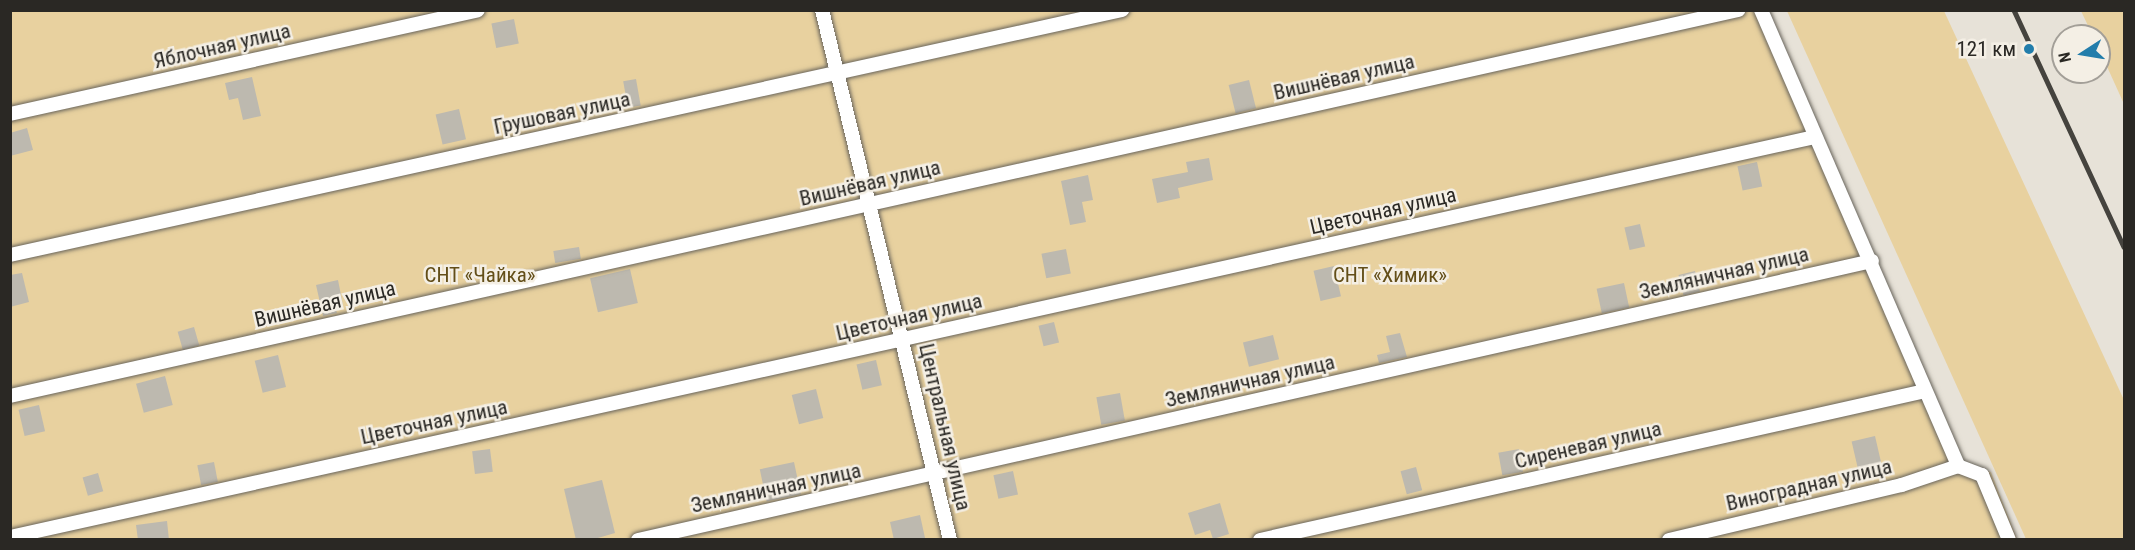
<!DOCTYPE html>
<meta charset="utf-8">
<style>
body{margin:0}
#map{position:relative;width:2135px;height:550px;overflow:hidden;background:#e7e2d8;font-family:"Roboto Condensed",sans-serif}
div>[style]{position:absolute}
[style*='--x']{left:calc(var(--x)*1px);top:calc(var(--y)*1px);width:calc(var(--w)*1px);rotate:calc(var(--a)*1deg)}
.green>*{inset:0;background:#e8d19f}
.building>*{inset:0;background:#bdb9af;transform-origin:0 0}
.roads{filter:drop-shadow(0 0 2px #68645b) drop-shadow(0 0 2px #68645b)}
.minor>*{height:14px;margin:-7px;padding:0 7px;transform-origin:7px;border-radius:7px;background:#fff}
.rail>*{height:4.5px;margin:-2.25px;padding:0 2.25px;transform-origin:2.25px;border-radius:2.25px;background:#45433e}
.dots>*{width:16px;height:16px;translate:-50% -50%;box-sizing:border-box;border:3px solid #f4efe5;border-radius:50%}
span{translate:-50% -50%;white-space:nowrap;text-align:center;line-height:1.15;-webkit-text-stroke:5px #f4efe5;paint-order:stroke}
.street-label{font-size:21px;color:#2a2824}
.poi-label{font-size:21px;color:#2a2824}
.right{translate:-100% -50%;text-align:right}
.park-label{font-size:21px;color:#634e18}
.frame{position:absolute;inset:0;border:12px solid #2a2824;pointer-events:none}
.north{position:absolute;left:2051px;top:24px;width:60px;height:60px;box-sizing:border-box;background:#f4efe5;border:2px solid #a39f98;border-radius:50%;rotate:258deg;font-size:16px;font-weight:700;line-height:24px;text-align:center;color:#2a2824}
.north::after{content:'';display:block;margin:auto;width:21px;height:27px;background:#227dab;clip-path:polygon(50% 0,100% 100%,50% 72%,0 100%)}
</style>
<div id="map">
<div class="green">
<i style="clip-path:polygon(10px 11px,1761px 11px,1958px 465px,1991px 472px,2017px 539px,11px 539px)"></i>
<i style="clip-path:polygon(1787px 11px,1944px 11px,2124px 400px,2124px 539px,2026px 539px)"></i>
<i style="clip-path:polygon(2081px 11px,2124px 11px,2124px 104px,2099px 49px,2099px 36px,2093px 36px)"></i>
</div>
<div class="building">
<i style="left:514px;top:19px;width:25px;height:23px;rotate:79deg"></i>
<i style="clip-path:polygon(252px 77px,261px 116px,243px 120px,238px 98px,229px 100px,225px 83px)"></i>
<i style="left:636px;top:79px;width:27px;height:13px;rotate:80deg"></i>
<i style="left:1249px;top:80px;width:29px;height:21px;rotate:76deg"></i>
<i style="left:459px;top:109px;width:31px;height:24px;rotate:77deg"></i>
<i style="clip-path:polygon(27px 128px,33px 150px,10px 156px,10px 133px)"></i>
<i style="clip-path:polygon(1209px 158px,1213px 180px,1178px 188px,1180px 198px,1157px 203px,1152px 179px,1188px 172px,1186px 162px)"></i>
<i style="left:1757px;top:162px;width:25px;height:20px;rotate:78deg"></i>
<i style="clip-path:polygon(1088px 175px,1093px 200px,1082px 202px,1086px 222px,1070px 225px,1061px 181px)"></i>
<i style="left:1640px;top:224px;width:23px;height:16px;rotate:77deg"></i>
<i style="left:579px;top:247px;width:12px;height:26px;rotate:81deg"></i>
<i style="left:1066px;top:249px;width:25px;height:25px;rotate:79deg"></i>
<i style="left:1334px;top:266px;width:31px;height:21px;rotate:77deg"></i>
<i style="left:630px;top:269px;width:35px;height:41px;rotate:77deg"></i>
<i style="left:1695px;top:271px;width:21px;height:17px;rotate:76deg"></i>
<i style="clip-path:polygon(22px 273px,29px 302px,10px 307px,10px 275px)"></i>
<i style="clip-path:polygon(338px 280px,343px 305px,335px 307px,337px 313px,323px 316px,316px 285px)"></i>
<i style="left:1624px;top:283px;width:25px;height:28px;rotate:78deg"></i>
<i style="left:1054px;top:322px;width:21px;height:16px;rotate:76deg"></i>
<i style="left:194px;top:327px;width:19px;height:17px;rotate:74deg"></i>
<i style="clip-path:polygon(1400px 333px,1407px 357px,1379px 363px,1377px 355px,1390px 352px,1386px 336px)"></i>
<i style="left:1273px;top:335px;width:25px;height:31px;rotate:76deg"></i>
<i style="left:278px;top:355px;width:33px;height:24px;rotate:76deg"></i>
<i style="left:876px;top:360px;width:26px;height:20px;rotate:77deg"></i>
<i style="left:165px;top:376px;width:30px;height:30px;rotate:75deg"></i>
<i style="left:816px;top:389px;width:30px;height:25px;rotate:76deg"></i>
<i style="left:1120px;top:393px;width:28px;height:24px;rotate:80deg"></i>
<i style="left:39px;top:405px;width:27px;height:21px;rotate:77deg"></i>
<i style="left:1875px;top:436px;width:41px;height:24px;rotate:77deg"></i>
<i style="left:490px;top:449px;width:23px;height:18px;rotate:83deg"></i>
<i style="left:1519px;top:449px;width:23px;height:21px;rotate:80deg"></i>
<i style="left:214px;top:462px;width:20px;height:17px;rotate:79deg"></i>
<i style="left:794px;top:462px;width:33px;height:35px;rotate:78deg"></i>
<i style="left:1416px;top:467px;width:24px;height:16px;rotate:75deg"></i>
<i style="left:1013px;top:471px;width:24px;height:20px;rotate:78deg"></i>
<i style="left:98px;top:473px;width:19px;height:16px;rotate:74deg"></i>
<i style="clip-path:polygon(602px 480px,615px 533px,591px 540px,576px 540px,564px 489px)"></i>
<i style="clip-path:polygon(1220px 503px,1229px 534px,1213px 539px,1210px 530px,1195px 535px,1188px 513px)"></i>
<i style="clip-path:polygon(920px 515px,925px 538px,894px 540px,890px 522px)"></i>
<i style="clip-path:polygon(167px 521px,169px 540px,138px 540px,136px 525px)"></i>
</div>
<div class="roads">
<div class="minor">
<i style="--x:822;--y:10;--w:545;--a:76.42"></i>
<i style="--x:1761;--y:10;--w:497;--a:66.6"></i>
<i style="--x:1958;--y:466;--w:26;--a:21"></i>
<i style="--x:1982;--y:475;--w:70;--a:67.4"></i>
<i style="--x:10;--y:114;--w:479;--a:-12.5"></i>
<i style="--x:10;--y:255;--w:1139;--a:-12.43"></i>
<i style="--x:10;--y:396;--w:1771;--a:-12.59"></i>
<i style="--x:10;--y:537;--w:1849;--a:-12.5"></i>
<i style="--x:638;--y:540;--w:1265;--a:-12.74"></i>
<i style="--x:1260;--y:540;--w:681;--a:-12.63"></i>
<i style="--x:1669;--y:540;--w:239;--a:-13.3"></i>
<i style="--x:1902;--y:485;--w:59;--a:-18.7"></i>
</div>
</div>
<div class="rail">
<i style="--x:2014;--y:10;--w:261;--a:65.1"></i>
</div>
<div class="dots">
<i style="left:2029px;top:49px;background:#227dab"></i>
</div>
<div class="street-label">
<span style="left:222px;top:46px;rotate:-13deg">Яблочная улица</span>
<span style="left:1344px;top:77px;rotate:-13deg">Вишнёвая улица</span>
<span style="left:562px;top:113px;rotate:-12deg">Грушовая улица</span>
<span style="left:870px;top:183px;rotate:-13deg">Вишнёвая улица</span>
<span style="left:1383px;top:211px;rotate:-13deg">Цветочная улица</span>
<span style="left:1724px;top:273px;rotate:-13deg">Земляничная улица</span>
<span style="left:325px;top:304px;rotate:-13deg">Вишнёвая улица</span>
<span style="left:909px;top:317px;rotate:-13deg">Цветочная улица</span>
<span style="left:1250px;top:381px;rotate:-13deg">Земляничная улица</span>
<span style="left:434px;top:422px;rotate:-12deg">Цветочная улица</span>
<span style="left:945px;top:427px;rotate:77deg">Центральная улица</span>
<span style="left:1588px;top:445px;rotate:-13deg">Сиреневая улица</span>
<span style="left:1809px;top:485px;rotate:-13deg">Виноградная улица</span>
<span style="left:776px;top:488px;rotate:-12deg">Земляничная улица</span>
</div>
<div class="poi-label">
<span class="right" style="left:2016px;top:49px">121 км</span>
</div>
<div class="park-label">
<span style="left:480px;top:275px">СНТ «Чайка»</span>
<span style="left:1390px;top:275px">СНТ «Химик»</span>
</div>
<div class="frame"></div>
<div class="north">N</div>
</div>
